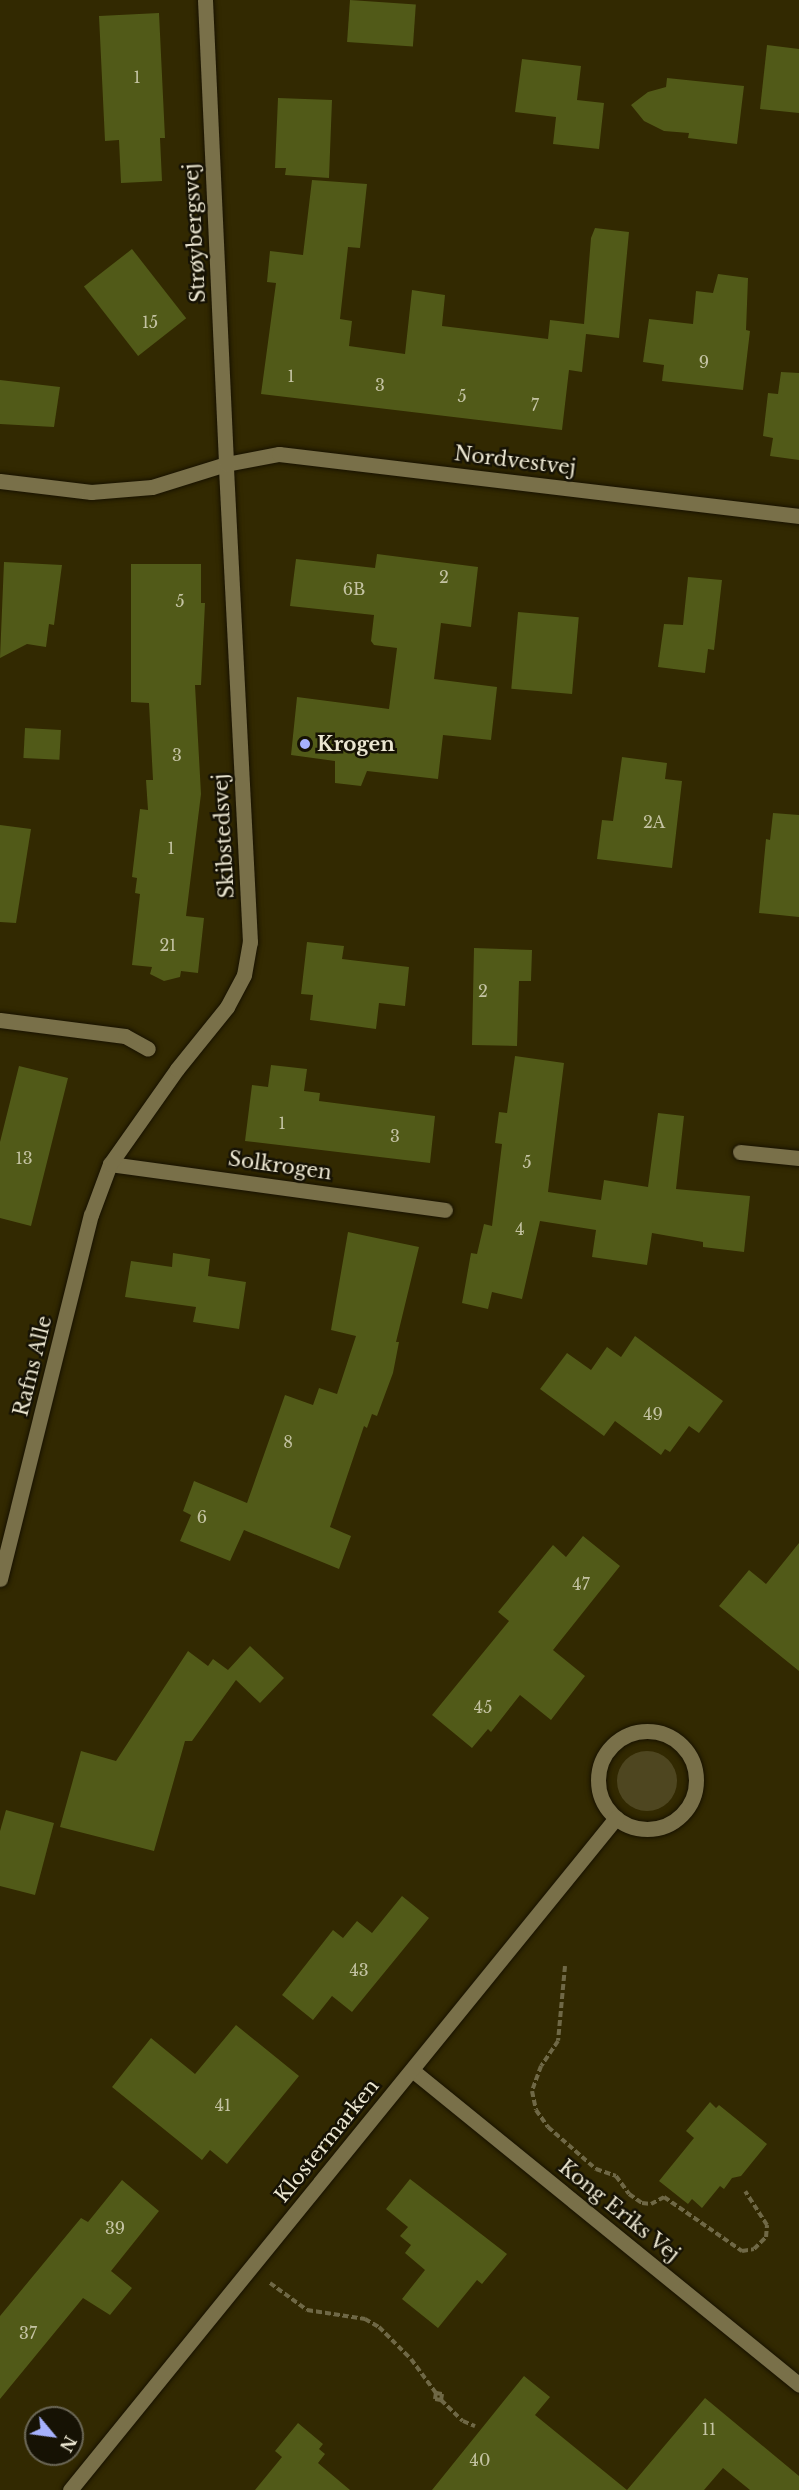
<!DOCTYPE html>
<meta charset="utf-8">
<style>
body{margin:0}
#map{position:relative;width:799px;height:2490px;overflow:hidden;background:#322901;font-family:"Libre Baskerville",serif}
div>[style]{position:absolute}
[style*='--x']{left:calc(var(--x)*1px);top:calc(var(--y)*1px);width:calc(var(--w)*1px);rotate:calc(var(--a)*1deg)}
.green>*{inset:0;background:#4e4620}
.round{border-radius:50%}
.building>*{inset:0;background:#515a18;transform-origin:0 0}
.path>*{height:4px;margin-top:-2px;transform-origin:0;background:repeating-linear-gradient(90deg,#6f6846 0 6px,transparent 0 9px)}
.roads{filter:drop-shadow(0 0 2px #181200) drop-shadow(0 0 2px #181200)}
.street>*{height:15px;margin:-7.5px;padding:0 7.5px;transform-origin:7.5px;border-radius:7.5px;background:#797049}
.street>.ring{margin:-7.5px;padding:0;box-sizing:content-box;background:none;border:15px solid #797049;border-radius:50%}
.secondary>*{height:15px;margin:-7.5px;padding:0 7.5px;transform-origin:7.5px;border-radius:7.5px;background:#797049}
.dots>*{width:16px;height:16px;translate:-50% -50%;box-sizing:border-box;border:3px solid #161204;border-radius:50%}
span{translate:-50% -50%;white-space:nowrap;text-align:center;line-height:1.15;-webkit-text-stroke:5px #161204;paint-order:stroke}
.number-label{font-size:16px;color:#c4c3a3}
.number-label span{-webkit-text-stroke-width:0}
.street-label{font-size:20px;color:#ebe6d1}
.poi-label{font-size:20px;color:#ebe6d1;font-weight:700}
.left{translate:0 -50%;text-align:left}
.north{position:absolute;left:24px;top:2406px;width:60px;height:60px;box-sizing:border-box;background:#161204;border:2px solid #6b6756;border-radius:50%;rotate:119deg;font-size:16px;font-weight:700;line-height:24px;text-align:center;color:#ebe6d1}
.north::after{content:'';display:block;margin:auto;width:21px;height:27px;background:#a6b1fc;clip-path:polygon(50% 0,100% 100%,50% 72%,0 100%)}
</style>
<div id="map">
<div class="green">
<i class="round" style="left:617px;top:1751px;width:60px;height:60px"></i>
</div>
<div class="building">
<i style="left:350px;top:0;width:66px;height:42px;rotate:4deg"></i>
<i style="clip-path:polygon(159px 13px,165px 138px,160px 138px,162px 181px,121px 183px,119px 140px,105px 141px,99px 16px)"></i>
<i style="clip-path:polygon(767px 45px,799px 49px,799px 113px,760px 109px)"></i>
<i style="clip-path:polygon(522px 59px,581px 66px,577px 100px,604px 103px,599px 149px,553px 144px,556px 117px,515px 112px)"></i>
<i style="clip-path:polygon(667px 78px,744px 86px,737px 144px,688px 138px,689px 133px,664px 131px,644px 121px,631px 105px,648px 92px,666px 87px)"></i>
<i style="clip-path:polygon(278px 98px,332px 100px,329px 178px,285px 175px,286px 168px,275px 168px)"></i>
<i style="clip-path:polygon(312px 180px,367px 184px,360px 248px,348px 247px,340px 319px,352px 321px,349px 346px,405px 354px,412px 290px,445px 295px,442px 326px,548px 339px,550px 320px,584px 324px,591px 238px,595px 228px,629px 232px,619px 338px,586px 334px,582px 372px,569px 370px,562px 430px,261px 394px,276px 283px,267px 282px,270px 251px,303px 255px)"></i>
<i style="left:132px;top:249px;width:88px;height:61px;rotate:52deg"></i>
<i style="clip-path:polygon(718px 274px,748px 278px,746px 330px,750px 331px,743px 390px,662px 381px,664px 365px,643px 362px,649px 319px,693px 324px,696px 291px,713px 293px)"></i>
<i style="clip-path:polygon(781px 372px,799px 373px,799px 460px,770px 456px,773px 438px,763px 436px,768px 393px,778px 394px)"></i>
<i style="clip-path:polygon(0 380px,60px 387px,54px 427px,0 424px)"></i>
<i style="clip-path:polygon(377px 554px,478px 567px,471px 627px,441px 623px,434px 679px,497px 687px,491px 740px,443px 735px,438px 779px,367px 771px,361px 786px,335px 783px,335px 761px,291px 755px,297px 697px,389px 709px,397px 648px,374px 645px,371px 641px,374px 615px,290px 606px,296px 559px,375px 568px)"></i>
<i style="clip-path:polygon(4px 562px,62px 565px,54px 625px,49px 624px,46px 647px,27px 644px,0 658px)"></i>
<i style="clip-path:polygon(131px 564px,201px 564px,201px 603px,205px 603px,201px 685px,195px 685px,201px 794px,186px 916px,204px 918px,198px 973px,181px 971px,180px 977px,164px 981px,150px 974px,152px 967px,132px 965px,140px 894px,135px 893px,137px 878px,132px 877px,140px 809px,148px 810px,146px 780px,153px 780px,149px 703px,131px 702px)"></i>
<i style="clip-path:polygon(688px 577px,722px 580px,714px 650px,708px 649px,705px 673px,658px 667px,664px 624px,683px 625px)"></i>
<i style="left:518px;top:612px;width:61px;height:77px;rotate:5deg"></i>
<i style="left:25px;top:728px;width:36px;height:30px;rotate:3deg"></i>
<i style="clip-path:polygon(622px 757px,667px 763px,665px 779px,682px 781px,672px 868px,597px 859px,602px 820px,613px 821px)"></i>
<i style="clip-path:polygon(773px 813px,799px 815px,799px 917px,759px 913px,766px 839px,770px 840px)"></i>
<i style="clip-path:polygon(0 825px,31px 829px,16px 923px,0 922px)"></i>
<i style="clip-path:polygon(307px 942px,344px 946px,342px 959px,409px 967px,405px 1006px,379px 1003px,376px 1029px,310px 1020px,313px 995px,301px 994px)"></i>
<i style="clip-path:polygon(474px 948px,532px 950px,531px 981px,519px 981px,517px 1046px,472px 1045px)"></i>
<i style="clip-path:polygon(515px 1056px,564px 1063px,548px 1192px,601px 1200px,604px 1180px,648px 1187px,658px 1113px,684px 1116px,676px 1189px,750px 1196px,744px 1252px,703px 1247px,703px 1242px,652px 1233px,647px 1265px,592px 1257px,596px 1230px,540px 1221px,522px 1299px,492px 1292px,488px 1309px,462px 1303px,471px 1253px,477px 1254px,484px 1224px,492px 1226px,502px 1144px,495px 1143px,499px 1112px,507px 1113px)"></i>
<i style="clip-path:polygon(271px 1065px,307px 1069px,304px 1091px,320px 1093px,319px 1101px,435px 1116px,430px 1163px,245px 1141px,252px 1085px,268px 1087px)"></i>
<i style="clip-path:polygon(19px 1066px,68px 1078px,31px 1226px,0 1218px,0 1142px)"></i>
<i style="clip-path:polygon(348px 1232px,419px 1247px,396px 1342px,399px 1342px,393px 1373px,377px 1416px,372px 1414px,367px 1428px,364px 1426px,330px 1527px,351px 1536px,339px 1569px,244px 1530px,230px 1561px,180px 1541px,191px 1515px,183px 1511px,194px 1481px,247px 1503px,285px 1395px,313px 1405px,319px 1388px,337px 1394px,356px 1336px,331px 1330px)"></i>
<i style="clip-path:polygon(173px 1253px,210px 1259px,208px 1276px,246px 1282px,239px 1329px,193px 1322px,196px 1307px,125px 1297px,131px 1261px,172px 1267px)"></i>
<i style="clip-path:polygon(635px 1336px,723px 1401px,699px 1433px,689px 1426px,670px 1452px,665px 1449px,661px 1455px,615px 1421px,604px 1436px,540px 1389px,567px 1353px,591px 1370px,607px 1347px,621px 1357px)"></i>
<i style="clip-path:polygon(583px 1536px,620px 1566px,553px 1650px,585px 1676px,551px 1720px,520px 1695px,491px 1732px,488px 1729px,472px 1748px,432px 1715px,509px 1621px,498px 1612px,553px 1545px,566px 1557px)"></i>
<i style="clip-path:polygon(799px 1543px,799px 1671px,719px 1606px,749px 1570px,766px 1584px)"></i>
<i style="clip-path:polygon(250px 1646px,284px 1678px,260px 1703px,236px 1680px,192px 1741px,185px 1741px,154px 1851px,60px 1827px,81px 1751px,116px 1761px,188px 1651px,208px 1666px,213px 1659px,228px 1670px)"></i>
<i style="clip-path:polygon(6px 1810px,54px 1823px,35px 1895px,0 1886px,0 1831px)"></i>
<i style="clip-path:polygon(402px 1896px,429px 1918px,352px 2012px,332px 1996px,313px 2020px,282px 1995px,333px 1930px,343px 1938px,357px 1921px,372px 1933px)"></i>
<i style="clip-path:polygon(236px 2025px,299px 2076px,227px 2164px,210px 2150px,202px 2160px,112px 2087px,151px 2038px,195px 2074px)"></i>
<i style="clip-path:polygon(710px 2102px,716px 2108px,719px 2105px,767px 2144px,741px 2176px,732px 2178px,724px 2189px,720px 2186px,702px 2208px,692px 2199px,688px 2204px,659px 2181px,694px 2138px,686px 2131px)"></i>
<i style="clip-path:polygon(410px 2179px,507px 2254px,482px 2284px,477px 2280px,438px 2328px,402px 2299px,425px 2270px,405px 2253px,411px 2245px,400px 2236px,408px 2227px,386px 2209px)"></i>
<i style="clip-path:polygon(122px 2180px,159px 2211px,111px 2271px,132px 2288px,110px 2315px,83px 2298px,0 2399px,0 2316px,81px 2218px,88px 2222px)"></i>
<i style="clip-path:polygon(524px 2376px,550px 2397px,535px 2415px,627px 2490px,432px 2490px)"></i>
<i style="clip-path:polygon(705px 2398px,799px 2476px,799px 2490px,750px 2490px,723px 2468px,704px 2490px,627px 2490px)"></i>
<i style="clip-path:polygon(298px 2423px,323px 2444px,319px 2449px,325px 2454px,318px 2463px,350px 2490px,255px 2490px,282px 2457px,275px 2451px)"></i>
</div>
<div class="path">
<i style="--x:565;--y:1966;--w:75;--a:95.3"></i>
<i style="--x:558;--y:2041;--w:30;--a:124"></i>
<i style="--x:541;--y:2066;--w:27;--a:110"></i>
<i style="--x:532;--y:2091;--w:19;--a:78"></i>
<i style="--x:536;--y:2110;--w:21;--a:55"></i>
<i style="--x:548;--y:2127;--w:64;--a:41.2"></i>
<i style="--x:596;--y:2169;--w:21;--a:19"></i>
<i style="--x:616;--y:2176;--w:22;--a:54"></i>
<i style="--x:629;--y:2194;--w:16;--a:35"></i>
<i style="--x:642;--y:2203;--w:9;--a:6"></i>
<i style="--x:651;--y:2204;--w:15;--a:-28"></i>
<i style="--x:664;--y:2197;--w:95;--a:34.7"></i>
<i style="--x:742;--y:2251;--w:12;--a:-9"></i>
<i style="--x:754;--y:2249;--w:17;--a:-45"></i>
<i style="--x:766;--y:2237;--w:12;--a:-85"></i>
<i style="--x:767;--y:2225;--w:40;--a:-122.9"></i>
<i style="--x:270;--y:2283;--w:46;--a:36.1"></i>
<i style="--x:307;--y:2310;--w:59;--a:8.8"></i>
<i style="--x:365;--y:2319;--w:16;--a:30"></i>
<i style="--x:379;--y:2327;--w:45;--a:45"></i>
<i style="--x:411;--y:2359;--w:42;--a:53.7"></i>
<i style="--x:436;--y:2393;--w:6;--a:9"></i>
<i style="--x:442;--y:2394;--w:6;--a:99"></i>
<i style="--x:441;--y:2400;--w:6;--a:-171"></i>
<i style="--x:435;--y:2399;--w:6;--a:-81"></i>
<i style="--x:441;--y:2400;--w:30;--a:44"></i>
<i style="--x:463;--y:2421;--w:13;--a:23"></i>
</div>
<div class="roads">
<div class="street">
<i style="--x:0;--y:481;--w:92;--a:6.9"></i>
<i style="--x:91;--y:492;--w:61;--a:-4.7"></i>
<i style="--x:152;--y:487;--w:77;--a:-17.3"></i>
<i style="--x:226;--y:464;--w:54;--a:-10.7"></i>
<i style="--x:279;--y:454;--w:524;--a:6.8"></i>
<i style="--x:0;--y:1020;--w:126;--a:7.3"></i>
<i style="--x:125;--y:1036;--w:26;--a:29"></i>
<i style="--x:740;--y:1152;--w:59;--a:5.8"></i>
<i style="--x:110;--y:1164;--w:338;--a:7.8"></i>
<i style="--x:0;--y:1579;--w:375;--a:-76"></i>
<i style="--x:91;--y:1215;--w:54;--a:-69.6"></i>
<i style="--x:110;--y:1164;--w:116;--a:-54.8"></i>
<i style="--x:177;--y:1069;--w:80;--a:-51.1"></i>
<i style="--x:227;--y:1007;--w:36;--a:-62"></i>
<i style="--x:244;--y:975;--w:34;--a:-80"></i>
<i style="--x:250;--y:942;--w:479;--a:-92.9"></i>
<i class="ring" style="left:598px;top:1731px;width:83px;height:83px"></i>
<i style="--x:412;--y:2070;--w:499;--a:39.1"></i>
<i style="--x:70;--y:2490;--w:866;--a:-50.91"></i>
</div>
<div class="secondary">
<i style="--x:205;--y:0;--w:464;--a:87.4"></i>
</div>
</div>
<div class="dots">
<i style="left:305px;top:744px;background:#a6b1fc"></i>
</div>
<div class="number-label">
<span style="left:137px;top:77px">1</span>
<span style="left:150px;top:322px">15</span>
<span style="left:704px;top:362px">9</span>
<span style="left:291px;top:376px">1</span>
<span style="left:380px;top:385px">3</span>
<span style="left:462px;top:396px">5</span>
<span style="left:535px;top:405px">7</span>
<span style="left:444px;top:577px">2</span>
<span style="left:354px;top:589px">6B</span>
<span style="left:180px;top:601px">5</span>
<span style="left:177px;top:755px">3</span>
<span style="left:654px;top:822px">2A</span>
<span style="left:171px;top:848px">1</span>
<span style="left:168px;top:945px">21</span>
<span style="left:483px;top:991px">2</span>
<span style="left:282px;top:1123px">1</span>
<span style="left:395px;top:1136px">3</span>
<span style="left:24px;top:1158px">13</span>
<span style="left:527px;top:1162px">5</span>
<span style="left:520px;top:1229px">4</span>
<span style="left:653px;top:1414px">49</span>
<span style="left:288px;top:1442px">8</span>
<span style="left:202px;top:1517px">6</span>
<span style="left:581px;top:1584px">47</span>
<span style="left:483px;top:1707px">45</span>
<span style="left:359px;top:1970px">43</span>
<span style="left:223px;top:2105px">41</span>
<span style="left:115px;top:2228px">39</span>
<span style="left:28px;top:2333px">37</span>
<span style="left:709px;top:2429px">11</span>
<span style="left:480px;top:2460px">40</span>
</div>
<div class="street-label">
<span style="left:195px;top:233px;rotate:-93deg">Strøybergsvej</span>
<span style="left:515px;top:461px;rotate:7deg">Nordvestvej</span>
<span style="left:224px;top:836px;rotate:-93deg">Skibstedsvej</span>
<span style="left:280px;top:1166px;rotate:8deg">Solkrogen</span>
<span style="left:33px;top:1366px;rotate:-76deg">Rafns Alle</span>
<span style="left:327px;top:2141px;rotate:-51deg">Klostermarken</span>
<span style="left:619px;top:2211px;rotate:39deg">Kong Eriks Vej</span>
</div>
<div class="poi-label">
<span class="left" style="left:317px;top:744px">Krogen</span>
</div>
<div class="north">N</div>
</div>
